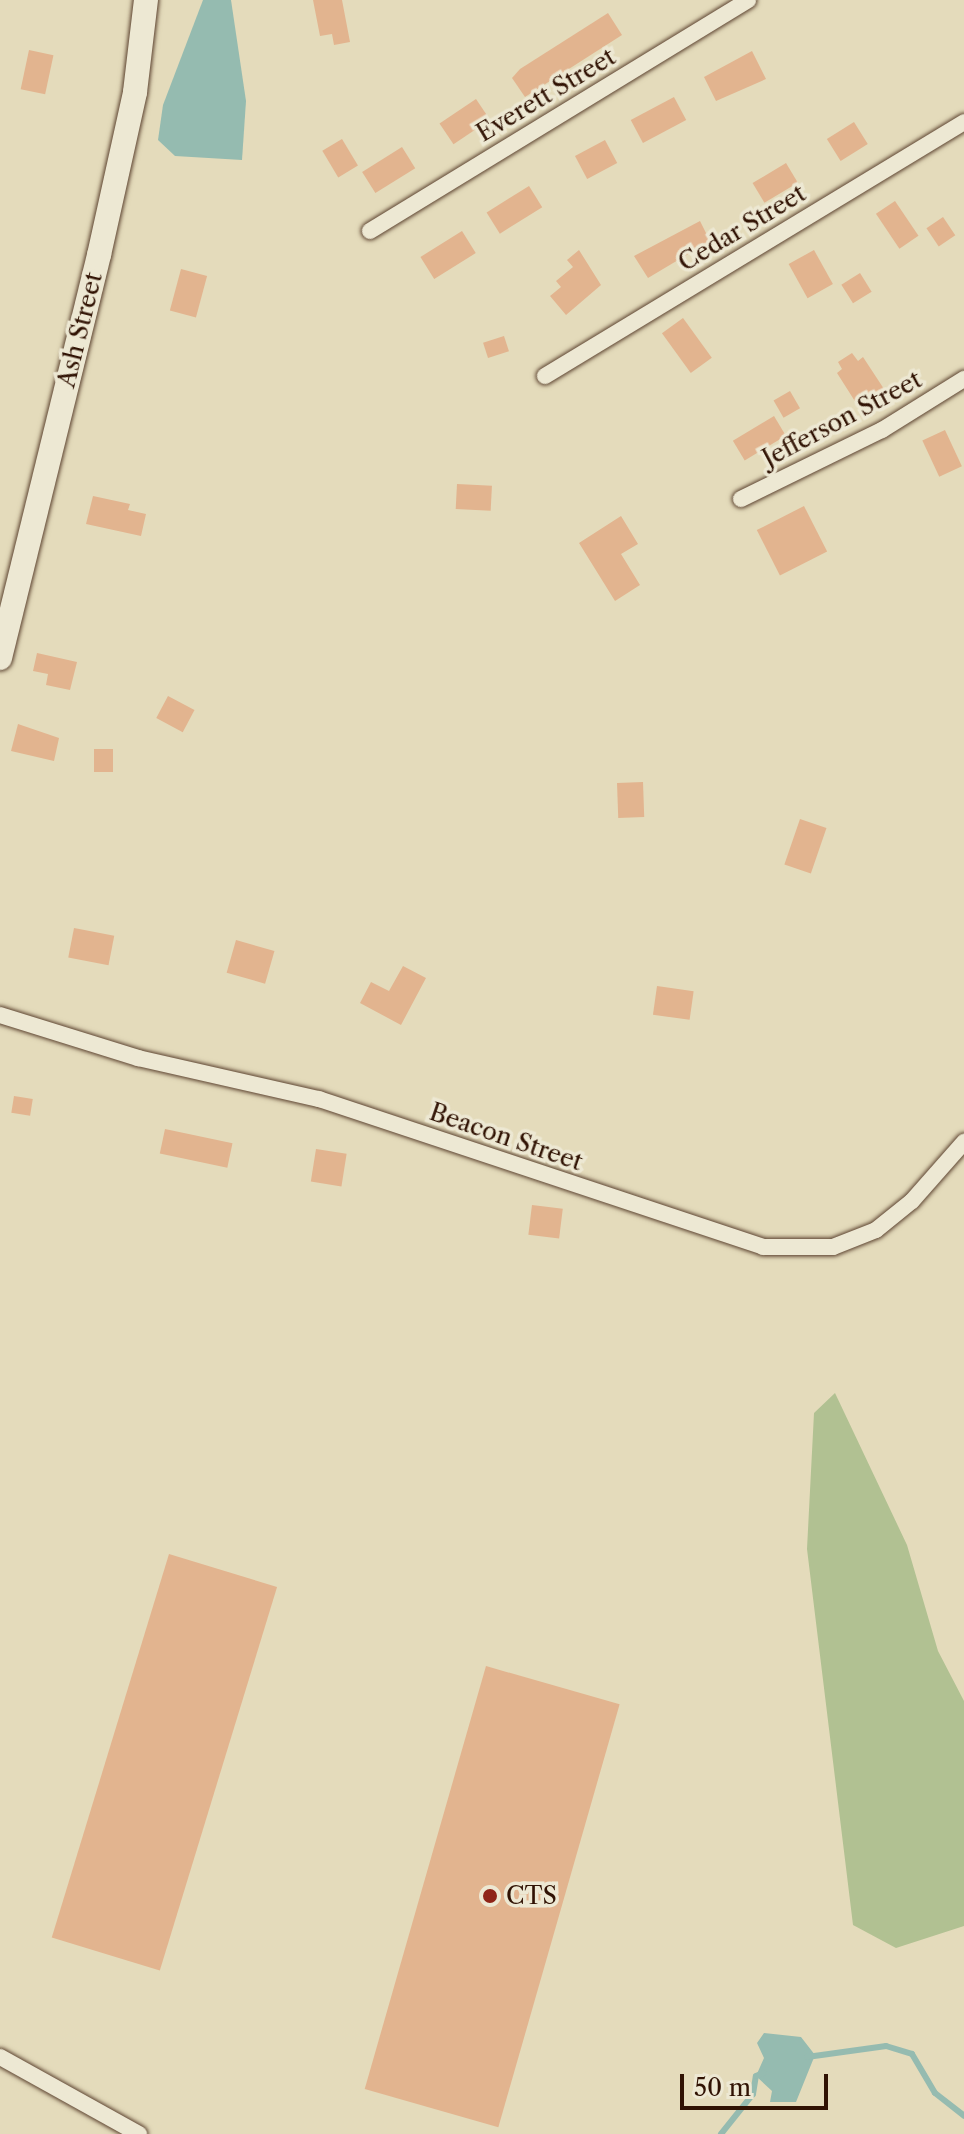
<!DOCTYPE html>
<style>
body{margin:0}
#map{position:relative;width:964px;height:2134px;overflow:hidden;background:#e4dbbb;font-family:"Libre Caslon Text",serif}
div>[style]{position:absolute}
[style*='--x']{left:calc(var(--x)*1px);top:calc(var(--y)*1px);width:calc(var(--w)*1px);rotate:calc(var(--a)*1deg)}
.green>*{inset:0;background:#b1c192}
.water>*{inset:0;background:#95bbb0}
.stream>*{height:6px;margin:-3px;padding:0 3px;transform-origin:3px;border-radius:3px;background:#95bbb0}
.building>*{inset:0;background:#e2b48f;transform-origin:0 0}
.roads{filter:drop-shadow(0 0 2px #5d4431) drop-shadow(0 0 2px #5d4431)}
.street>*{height:16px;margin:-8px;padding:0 8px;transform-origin:8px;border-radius:8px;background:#ede8d3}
.secondary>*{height:24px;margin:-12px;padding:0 12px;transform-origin:12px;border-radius:12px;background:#ede8d3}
.dots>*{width:22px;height:22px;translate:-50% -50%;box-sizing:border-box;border:4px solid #ede8d3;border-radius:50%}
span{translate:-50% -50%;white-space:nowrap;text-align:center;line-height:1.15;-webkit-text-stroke:7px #ede8d3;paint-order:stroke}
.street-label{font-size:24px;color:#301203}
.poi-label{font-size:24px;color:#301203}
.left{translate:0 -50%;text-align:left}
.scale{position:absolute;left:680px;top:2074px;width:148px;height:36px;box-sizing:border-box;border:4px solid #301203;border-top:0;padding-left:10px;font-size:24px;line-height:28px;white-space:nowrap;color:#301203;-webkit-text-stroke:6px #ede8d3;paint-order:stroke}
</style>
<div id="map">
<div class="green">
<i style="clip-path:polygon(835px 1393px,907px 1545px,938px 1651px,964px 1701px,964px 1926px,896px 1948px,853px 1925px,807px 1549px,814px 1413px)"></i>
</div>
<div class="water">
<i style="clip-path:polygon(203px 0,231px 0,246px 101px,242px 160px,175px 156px,158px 140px,163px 105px)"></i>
<i style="clip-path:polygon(764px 2033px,801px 2037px,815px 2055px,796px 2102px,770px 2102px,772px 2091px,756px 2076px,764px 2058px,757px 2043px)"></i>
</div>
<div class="stream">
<i style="--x:807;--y:2057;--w:80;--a:-7.9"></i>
<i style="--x:886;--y:2046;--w:27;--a:17"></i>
<i style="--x:912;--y:2054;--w:45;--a:59.5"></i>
<i style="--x:935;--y:2093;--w:37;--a:38"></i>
<i style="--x:721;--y:2134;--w:51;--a:-51.3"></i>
<i style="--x:753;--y:2094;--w:18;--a:-81"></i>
<i style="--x:756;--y:2076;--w:8;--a:-23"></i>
</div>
<div class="building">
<i style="clip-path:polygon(313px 0,342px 0,350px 42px,334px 45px,332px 34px,320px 36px)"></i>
<i style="clip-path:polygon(608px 13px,622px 35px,525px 97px,512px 78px,520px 69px)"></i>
<i style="left:29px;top:50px;width:25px;height:40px;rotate:12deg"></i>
<i style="clip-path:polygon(752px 51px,766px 79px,716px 101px,704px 77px)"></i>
<i style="left:674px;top:97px;width:26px;height:49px;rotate:62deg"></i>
<i style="left:476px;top:99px;width:25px;height:44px;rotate:56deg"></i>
<i style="left:854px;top:122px;width:26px;height:32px;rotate:58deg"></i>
<i style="left:342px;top:139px;width:31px;height:23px;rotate:59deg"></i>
<i style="left:605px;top:140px;width:26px;height:34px;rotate:62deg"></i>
<i style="left:402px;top:147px;width:25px;height:47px;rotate:58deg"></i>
<i style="left:786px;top:163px;width:23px;height:39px;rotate:59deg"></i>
<i style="left:529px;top:186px;width:25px;height:50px;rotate:58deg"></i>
<i style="left:895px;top:201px;width:42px;height:23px;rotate:56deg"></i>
<i style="left:943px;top:217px;width:22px;height:20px;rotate:56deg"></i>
<i style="clip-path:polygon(700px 221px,710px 241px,648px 278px,634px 256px)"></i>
<i style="left:462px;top:231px;width:26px;height:49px;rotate:58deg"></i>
<i style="clip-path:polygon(579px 250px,601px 285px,566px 315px,550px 296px,561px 287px,556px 281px,573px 267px,567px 260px)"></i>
<i style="left:814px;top:250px;width:39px;height:29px;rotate:61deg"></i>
<i style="left:181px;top:269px;width:27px;height:43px;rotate:15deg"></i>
<i style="left:860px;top:273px;width:22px;height:22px;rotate:58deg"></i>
<i style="left:683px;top:318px;width:49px;height:26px;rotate:54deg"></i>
<i style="left:504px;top:336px;width:16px;height:22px;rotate:72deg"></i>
<i style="clip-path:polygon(852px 353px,858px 361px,863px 357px,884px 389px,858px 406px,837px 373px,842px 369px,838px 362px)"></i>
<i style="left:790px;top:391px;width:20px;height:19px;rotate:60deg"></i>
<i style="left:774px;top:416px;width:23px;height:48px;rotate:59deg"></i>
<i style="left:945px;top:430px;width:40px;height:25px;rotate:65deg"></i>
<i style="left:457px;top:484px;width:35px;height:25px;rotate:3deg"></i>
<i style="clip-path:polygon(93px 496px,130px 504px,128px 510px,146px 514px,141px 536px,86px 524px)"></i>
<i style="left:804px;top:506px;width:51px;height:53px;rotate:63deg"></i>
<i style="clip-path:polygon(621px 516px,638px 544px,621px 554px,640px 585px,615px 601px,579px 543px)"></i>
<i style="clip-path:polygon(37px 653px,77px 662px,70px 690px,46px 685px,48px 674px,33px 671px)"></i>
<i style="left:168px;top:696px;width:30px;height:25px;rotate:28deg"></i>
<i style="clip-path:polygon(18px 724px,59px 738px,54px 761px,11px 751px)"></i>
<i style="left:94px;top:749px;width:19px;height:23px"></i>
<i style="left:643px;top:782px;width:35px;height:26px;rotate:88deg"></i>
<i style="left:800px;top:819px;width:28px;height:48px;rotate:19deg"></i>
<i style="left:74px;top:928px;width:41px;height:30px;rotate:11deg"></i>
<i style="left:236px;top:940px;width:40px;height:34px;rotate:16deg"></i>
<i style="clip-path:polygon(403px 966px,426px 978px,401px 1025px,360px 1003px,371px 982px,389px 991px)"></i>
<i style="left:657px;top:986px;width:37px;height:29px;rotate:8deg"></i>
<i style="left:14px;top:1096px;width:19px;height:17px;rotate:9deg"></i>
<i style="left:165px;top:1129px;width:69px;height:25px;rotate:12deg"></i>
<i style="left:316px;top:1149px;width:31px;height:33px;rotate:9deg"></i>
<i style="left:532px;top:1205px;width:31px;height:30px;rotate:7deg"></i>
<i style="left:169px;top:1554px;width:113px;height:401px;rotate:17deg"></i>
<i style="left:486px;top:1666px;width:139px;height:440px;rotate:16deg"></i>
</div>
<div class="roads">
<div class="street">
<i style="--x:370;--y:231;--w:443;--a:-31.4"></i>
<i style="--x:545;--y:376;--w:490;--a:-31.2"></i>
<i style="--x:741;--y:499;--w:157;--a:-26.1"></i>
<i style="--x:882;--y:430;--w:97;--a:-31.9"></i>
<i style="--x:0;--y:1015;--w:145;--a:17.3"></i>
<i style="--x:138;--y:1058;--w:186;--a:12.8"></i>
<i style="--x:319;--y:1099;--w:468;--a:18.4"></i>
<i style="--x:763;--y:1247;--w:70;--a:0"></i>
<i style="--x:833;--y:1247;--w:46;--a:-21.6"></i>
<i style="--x:876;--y:1230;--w:46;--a:-38.9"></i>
<i style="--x:912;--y:1201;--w:79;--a:-48.6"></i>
<i style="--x:0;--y:2057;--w:159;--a:29"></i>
</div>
<div class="secondary">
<i style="--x:0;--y:658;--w:415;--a:-76.2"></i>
<i style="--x:99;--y:255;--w:167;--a:-77.5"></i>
<i style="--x:135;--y:92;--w:93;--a:-83.2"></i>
</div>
</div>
<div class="dots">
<i style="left:490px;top:1896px;background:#8f2418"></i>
</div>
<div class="street-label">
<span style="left:546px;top:95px;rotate:-31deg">Everett Street</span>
<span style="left:742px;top:228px;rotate:-31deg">Cedar Street</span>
<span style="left:80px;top:330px;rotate:-76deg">Ash Street</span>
<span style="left:842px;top:419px;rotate:-28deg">Jefferson Street</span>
<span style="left:506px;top:1137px;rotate:19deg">Beacon Street</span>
</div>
<div class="poi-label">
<span class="left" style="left:506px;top:1896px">CTS</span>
</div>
<div class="scale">50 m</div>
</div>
